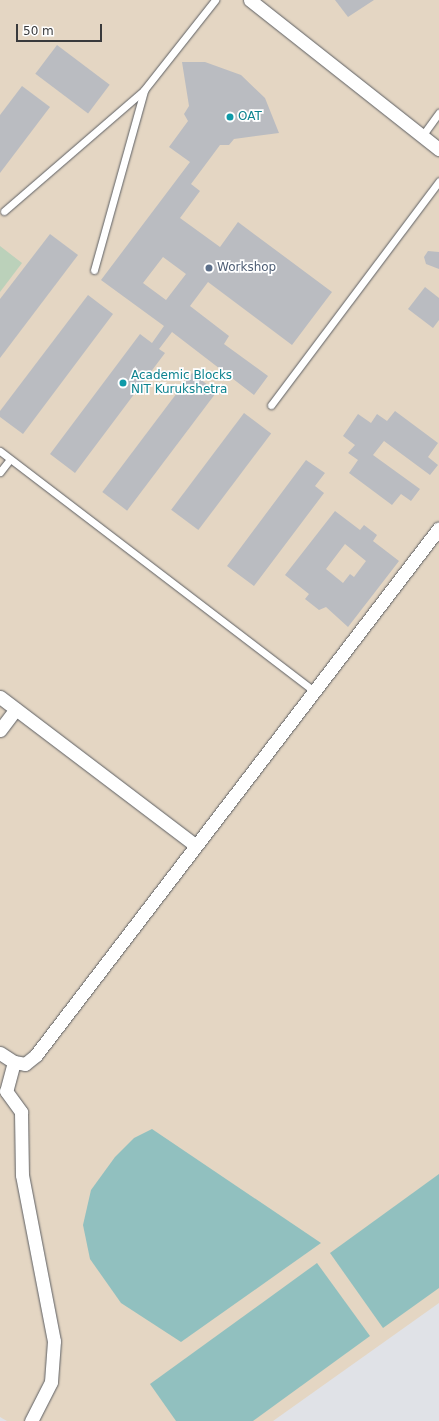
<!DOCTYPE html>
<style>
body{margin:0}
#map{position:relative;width:439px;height:1421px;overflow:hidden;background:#e0e2e7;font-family:"DejaVu Sans",sans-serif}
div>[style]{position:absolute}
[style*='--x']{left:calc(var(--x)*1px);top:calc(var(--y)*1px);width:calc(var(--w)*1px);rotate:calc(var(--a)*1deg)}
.education>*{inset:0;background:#e4d6c3}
.green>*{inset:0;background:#bbd1ba}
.water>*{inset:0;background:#91c0bf}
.building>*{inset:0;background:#babcc1;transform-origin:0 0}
.roads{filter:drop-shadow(0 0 1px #5c5e62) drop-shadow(0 0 1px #5c5e62)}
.lane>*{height:7px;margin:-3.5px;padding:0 3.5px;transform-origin:3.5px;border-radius:3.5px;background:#fff}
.street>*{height:13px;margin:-6.5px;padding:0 6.5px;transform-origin:6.5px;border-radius:6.5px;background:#fff}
.dots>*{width:11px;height:11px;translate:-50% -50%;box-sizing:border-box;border:2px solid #fff;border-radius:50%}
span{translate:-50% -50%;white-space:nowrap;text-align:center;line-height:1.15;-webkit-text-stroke:3.5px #fff;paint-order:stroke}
.culture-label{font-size:12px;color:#0d838f}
.left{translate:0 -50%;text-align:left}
.service-label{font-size:12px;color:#4e5e75}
.scale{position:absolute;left:16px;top:24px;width:86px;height:18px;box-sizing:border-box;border:2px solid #393a3c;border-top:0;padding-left:5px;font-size:12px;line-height:14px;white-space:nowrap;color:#393a3c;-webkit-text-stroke:3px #fff;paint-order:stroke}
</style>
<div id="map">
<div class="education">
<i style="clip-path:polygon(0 0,439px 0,439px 1303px,273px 1421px,7px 1421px,0 1417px)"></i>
</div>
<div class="green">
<i style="clip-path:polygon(0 246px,22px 263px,0 292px)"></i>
</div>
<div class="water">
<i style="clip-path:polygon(152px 1129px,321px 1243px,181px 1342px,121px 1303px,90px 1259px,83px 1225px,91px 1190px,115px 1157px,134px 1138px)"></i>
<i style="clip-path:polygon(439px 1174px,439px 1288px,383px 1328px,330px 1253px)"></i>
<i style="clip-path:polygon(317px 1263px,370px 1336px,253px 1421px,176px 1421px,150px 1384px)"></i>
</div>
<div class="building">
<i style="clip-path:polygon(335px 0,374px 0,348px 17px)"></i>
<i style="left:57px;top:45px;width:66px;height:36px;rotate:37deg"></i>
<i style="clip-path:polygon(evenodd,182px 62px,205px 62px,241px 75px,265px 98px,279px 133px,234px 139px,229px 145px,220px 145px,191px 184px,200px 191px,180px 218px,220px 247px,238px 222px,332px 292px,292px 345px,208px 282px,190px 306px,229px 336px,224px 344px,268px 376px,254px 395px,172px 332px,159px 349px,165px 353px,75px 473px,50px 454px,140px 334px,152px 343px,164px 326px,101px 280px,190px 162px,169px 147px,188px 121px,184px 114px,189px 106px,182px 62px,163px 257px,186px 274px,166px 300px,143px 283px,163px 257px)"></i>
<i style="clip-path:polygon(22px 86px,50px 107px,0 173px,0 115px)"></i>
<i style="clip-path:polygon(50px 234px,78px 255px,0 358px,0 299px)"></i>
<i style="clip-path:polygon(428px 251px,439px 252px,439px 269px,426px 264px,424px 257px)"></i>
<i style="clip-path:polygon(425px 287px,439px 298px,439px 320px,433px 328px,408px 309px)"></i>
<i style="clip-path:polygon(88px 295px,113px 314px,23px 434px,0 417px,0 411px)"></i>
<i style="left:192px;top:373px;width:31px;height:149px;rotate:37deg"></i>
<i style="clip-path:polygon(395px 411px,438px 443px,428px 457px,438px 465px,430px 475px,384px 441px,373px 455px,420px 489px,411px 501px,401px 494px,392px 505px,349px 473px,358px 460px,348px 453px,355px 445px,343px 436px,358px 414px,371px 423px,377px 414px,387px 421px)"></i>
<i style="left:244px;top:413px;width:34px;height:121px;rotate:37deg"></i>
<i style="clip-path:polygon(306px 460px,325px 473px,315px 486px,324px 493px,254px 586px,227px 566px)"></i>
<i style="clip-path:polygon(evenodd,335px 511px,360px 530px,364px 525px,377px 535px,373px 541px,399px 561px,348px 627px,326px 607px,319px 610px,305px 599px,309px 594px,285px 575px,335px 511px,345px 544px,366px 561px,354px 577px,350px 574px,343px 583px,326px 569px,345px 544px)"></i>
</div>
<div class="roads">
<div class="lane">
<i style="--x:422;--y:136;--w:29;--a:-54"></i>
<i style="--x:4;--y:211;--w:185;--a:-40.8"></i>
<i style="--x:144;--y:90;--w:115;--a:-51.7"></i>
<i style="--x:94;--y:270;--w:186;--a:-74.4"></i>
<i style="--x:271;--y:405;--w:280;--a:-53.1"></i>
<i style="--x:0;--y:451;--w:394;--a:37.4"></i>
<i style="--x:0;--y:472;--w:16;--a:-52"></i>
</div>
<div class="street">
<i style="--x:250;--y:0;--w:241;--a:38.3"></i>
<i style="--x:0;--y:697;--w:245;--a:37.2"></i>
<i style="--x:0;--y:730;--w:26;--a:-53"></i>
<i style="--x:0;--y:1053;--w:17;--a:33"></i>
<i style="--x:14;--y:1062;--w:11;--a:10"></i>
<i style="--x:25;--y:1064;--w:14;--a:-39"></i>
<i style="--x:36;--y:1055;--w:663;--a:-52.59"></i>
<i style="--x:14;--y:1062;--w:30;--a:105"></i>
<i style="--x:6;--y:1091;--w:26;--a:54"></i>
<i style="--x:21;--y:1112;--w:63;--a:89.1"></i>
<i style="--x:22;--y:1175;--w:169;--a:79.1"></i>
<i style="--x:54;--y:1341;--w:41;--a:94.2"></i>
<i style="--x:51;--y:1382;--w:44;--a:117.1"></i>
</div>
</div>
<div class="dots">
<i style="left:230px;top:117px;background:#0f9aa8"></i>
<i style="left:209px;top:268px;background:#5c6f8a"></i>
<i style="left:123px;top:383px;background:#0f9aa8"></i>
</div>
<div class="culture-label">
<span class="left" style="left:238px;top:117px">OAT</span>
<span class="left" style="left:131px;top:383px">Academic Blocks<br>NIT Kurukshetra</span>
</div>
<div class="service-label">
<span class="left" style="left:217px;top:268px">Workshop</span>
</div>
<div class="scale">50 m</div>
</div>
